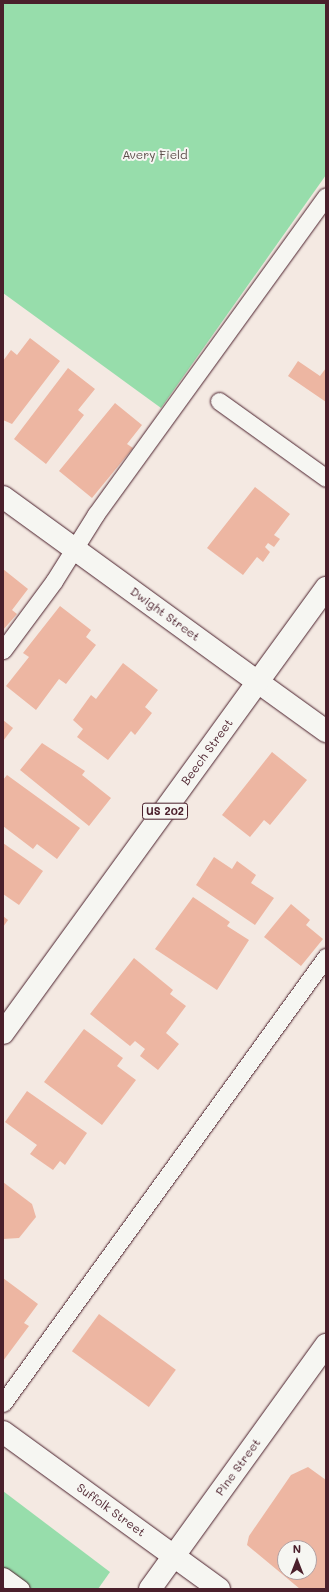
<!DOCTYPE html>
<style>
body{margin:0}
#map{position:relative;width:329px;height:1592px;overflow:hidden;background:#f4e9e2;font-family:Mali,sans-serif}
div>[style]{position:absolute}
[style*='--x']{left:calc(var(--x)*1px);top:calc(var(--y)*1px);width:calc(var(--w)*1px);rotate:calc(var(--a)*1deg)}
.green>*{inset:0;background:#97ddab}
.building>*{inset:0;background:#edb6a2;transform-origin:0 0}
.roads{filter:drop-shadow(0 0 1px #4a1f2b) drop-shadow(0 0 1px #4a1f2b)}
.service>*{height:17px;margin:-8.5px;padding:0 8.5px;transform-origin:8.5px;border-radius:8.5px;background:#f6f6f2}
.minor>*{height:22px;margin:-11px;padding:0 11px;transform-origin:11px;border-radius:11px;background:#f6f6f2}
.tertiary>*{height:22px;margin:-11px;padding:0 11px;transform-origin:11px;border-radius:11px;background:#f6f6f2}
.secondary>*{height:22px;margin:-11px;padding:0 11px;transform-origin:11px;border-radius:11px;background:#f6f6f2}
.primary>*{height:22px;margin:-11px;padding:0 11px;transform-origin:11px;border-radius:11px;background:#f6f6f2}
span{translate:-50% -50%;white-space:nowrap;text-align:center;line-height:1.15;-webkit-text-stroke:4px #f6f6f2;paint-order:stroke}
.shield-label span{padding:1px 3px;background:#f6f6f2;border:1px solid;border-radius:3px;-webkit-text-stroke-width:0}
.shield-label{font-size:11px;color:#4a1f2b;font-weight:700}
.park-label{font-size:12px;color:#5d4e4b}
.street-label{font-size:12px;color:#4a1f2b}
.frame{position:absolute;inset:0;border:4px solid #4a1f2b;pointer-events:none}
.north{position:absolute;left:277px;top:1540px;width:40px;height:40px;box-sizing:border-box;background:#f6f6f2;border:1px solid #b1a0a2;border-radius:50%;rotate:0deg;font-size:11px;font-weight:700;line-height:16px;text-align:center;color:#4a1f2b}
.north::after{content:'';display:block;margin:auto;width:14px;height:18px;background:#4a1f2b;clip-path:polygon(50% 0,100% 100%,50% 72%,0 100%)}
</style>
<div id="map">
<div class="green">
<i style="clip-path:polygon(3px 3px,326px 3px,326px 175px,161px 408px,3px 293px)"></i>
<i style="clip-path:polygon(3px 1491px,110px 1572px,98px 1589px,3px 1589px)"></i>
</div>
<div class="building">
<i style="clip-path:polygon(30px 338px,60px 361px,12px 424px,3px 420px,3px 361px,11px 350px,17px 355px)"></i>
<i style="clip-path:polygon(298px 361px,320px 376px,326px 368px,326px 402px,288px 376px)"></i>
<i style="clip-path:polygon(68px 368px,95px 389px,78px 410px,84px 415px,46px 464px,14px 439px)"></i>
<i style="clip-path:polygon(115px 403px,142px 425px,127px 444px,133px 448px,92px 498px,59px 471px)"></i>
<i style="clip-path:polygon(255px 487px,290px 514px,274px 535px,280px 539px,274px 547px,268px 543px,265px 547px,270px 552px,263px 562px,257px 557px,243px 575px,207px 548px)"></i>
<i style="clip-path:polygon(3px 569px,28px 589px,12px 610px,17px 614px,3px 630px)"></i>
<i style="clip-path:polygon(60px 606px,91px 630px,86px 637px,96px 645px,66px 684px,59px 679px,36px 710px,6px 686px,29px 657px,23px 653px)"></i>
<i style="clip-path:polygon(123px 663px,158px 690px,145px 707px,152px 713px,135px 735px,131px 731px,108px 760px,77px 737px,83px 729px,73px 720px,91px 695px,96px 699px)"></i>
<i style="clip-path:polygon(3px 720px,13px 728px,3px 741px)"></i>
<i style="clip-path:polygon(42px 743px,85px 771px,82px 775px,111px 798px,89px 826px,20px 770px)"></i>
<i style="clip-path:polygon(272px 752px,307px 780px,270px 825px,264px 820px,250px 837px,222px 815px)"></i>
<i style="clip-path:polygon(7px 775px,80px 828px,57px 859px,37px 844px,33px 849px,3px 826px,3px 780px)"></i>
<i style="clip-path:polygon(3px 843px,43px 871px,19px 905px,3px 894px)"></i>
<i style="clip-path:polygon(214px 857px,232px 869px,237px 861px,256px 875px,251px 883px,274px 898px,255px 925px,196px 885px)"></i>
<i style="clip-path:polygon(193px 897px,230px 922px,227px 926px,249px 940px,217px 990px,155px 949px)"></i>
<i style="clip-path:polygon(291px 904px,310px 920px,306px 925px,323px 939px,301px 966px,264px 937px)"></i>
<i style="clip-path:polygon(3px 916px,8px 920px,3px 927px)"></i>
<i style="clip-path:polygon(134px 958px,173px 990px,170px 994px,186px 1006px,166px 1033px,179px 1044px,158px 1070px,140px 1056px,145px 1049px,135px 1041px,130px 1046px,90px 1014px)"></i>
<i style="clip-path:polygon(84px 1029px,123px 1058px,117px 1066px,136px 1080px,102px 1125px,44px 1082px)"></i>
<i style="clip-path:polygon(27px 1091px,87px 1133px,65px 1165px,60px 1161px,53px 1170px,30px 1154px,37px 1145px,5px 1122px)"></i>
<i style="clip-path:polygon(3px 1182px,32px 1204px,36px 1217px,19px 1238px,3px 1239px)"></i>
<i style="clip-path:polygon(3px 1278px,38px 1304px,24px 1323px,29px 1326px,3px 1361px)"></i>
<i style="left:99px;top:1314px;width:95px;height:46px;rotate:36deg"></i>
<i style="clip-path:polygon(evenodd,308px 1467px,326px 1480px,326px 1589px,300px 1589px,247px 1545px,249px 1536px,291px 1475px,308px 1467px,285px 1548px,309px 1548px,309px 1572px,285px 1572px,285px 1548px)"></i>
</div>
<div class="roads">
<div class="service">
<i style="--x:219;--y:401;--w:132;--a:35.7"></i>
<i style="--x:3;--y:650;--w:86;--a:-53.5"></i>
<i style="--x:54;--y:581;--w:79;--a:-57.9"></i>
<i style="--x:96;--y:514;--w:392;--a:-54.1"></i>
<i style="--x:3;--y:1403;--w:551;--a:-54.09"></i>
<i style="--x:3;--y:1576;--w:22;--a:36"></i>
</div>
<div class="minor">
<i style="--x:3;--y:1432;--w:267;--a:36"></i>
<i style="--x:150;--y:1589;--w:301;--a:-54.2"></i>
</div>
<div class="tertiary">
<i style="--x:258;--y:682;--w:84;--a:35.8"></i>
</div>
<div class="secondary">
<i style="--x:3;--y:497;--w:315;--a:36"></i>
</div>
<div class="primary">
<i style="--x:3;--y:1033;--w:550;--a:-54.03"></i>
</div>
</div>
<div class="shield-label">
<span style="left:165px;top:811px">US 202</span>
</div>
<div class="park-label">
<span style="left:155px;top:155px">Avery Field</span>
</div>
<div class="street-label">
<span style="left:165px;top:614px;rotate:36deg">Dwight Street</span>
<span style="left:207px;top:752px;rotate:-54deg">Beech Street</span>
<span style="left:238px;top:1467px;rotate:-54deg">Pine Street</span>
<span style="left:111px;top:1510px;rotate:36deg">Suffolk Street</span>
</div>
<div class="frame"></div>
<div class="north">N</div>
</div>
